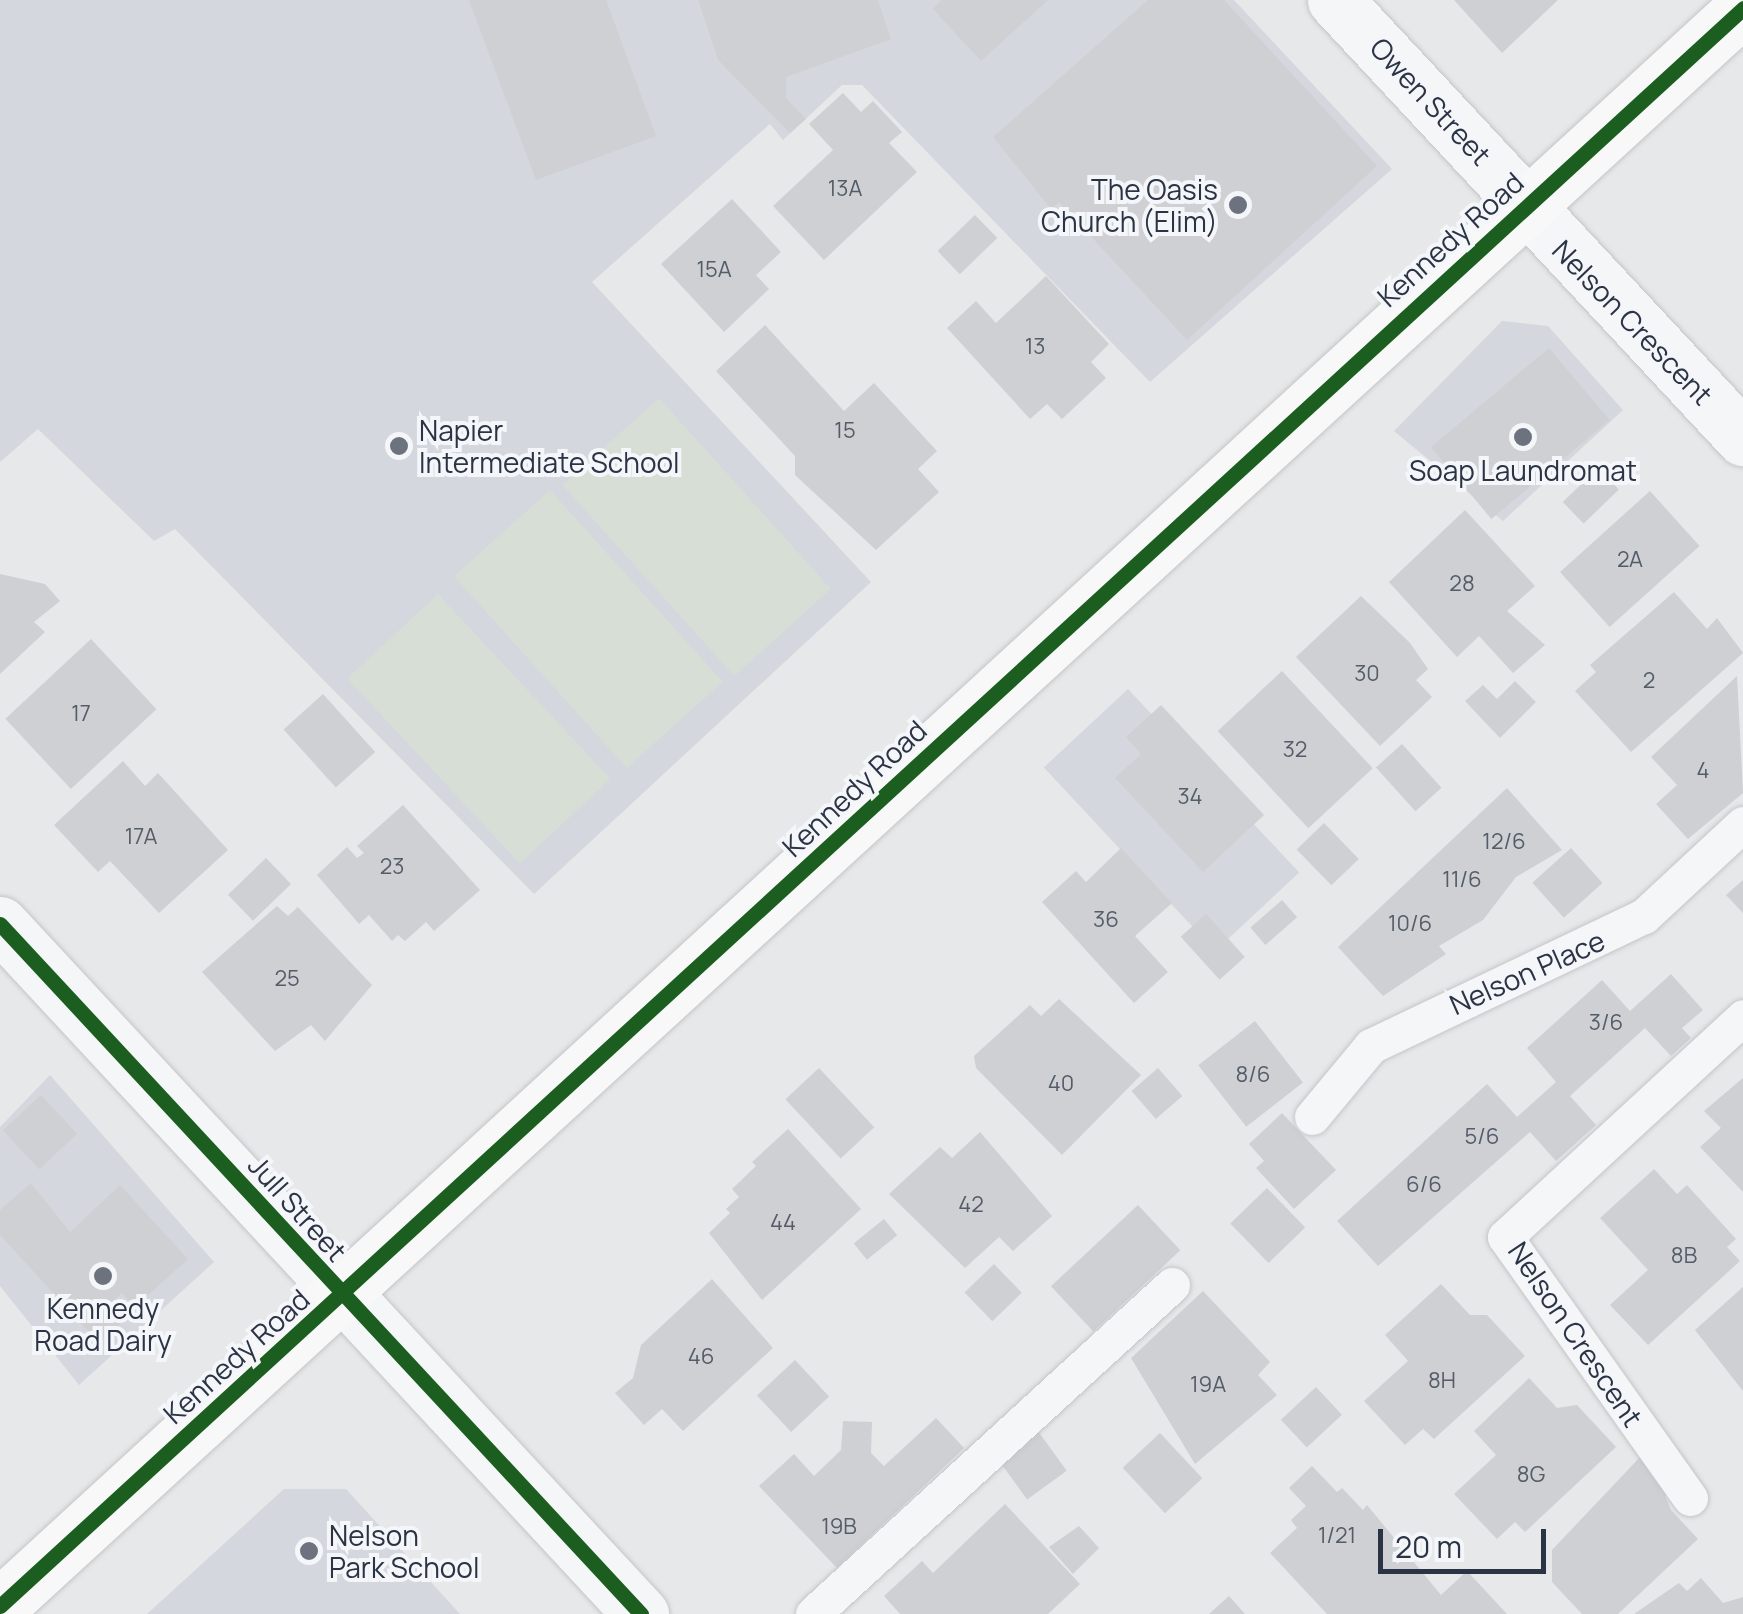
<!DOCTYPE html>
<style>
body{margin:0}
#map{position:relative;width:1743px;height:1614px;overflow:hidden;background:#e6e8ea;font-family:Manrope,sans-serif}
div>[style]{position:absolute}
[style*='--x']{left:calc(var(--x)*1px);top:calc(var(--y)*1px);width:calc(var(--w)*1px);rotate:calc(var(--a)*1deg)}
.built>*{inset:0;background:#d4d7dd;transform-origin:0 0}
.green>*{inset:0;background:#d6ded6;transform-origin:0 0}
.building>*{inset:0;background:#ced0d3;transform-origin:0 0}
.roads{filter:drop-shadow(0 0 2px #c4c6c8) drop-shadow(0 0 2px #c4c6c8)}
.lane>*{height:35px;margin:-17.5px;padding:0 17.5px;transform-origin:17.5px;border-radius:17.5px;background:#f5f6f7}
.street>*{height:55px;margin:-27.5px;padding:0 27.5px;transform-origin:27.5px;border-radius:27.5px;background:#f5f6f7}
.secondary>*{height:55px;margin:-27.5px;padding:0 27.5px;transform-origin:27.5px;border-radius:27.5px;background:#f8f8f8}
.cycleway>*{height:15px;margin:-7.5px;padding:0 7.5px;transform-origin:7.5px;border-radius:7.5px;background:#1b5e20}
.dots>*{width:28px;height:28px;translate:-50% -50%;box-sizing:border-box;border:5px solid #f4f6f9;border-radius:50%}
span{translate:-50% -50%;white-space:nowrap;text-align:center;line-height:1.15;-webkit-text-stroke:8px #f4f6f9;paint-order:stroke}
.number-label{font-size:22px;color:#545c69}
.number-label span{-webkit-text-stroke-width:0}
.street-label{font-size:28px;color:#2b3445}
.poi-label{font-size:28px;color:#2b3445}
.right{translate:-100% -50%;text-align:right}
.left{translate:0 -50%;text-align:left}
.scale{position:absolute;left:1378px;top:1529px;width:168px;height:45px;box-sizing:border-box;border:5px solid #2b3445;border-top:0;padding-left:12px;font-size:30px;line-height:35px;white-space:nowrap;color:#2b3445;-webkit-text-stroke:8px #f4f6f9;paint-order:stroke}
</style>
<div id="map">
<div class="built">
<i style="clip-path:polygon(0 0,1234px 0,1392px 169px,1150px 382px,862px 85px,842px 85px,783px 140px,770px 124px,592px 282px,871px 582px,534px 894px,175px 529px,154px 541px,38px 429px,0 462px)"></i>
<i style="clip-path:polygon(1502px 321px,1548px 326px,1623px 410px,1503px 521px,1394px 431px)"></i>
<i style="left:1128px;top:689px;width:251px;height:115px;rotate:47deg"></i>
<i style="clip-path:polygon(50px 1075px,214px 1262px,79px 1385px,0 1286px,0 1127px)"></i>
<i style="clip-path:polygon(284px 1489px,346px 1489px,460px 1614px,147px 1614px)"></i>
</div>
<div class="green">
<i style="left:659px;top:398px;width:257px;height:130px;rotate:48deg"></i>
<i style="left:550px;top:490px;width:258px;height:129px;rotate:48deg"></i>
<i style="left:438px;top:594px;width:253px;height:124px;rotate:47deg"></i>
</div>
<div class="building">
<i style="clip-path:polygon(469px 0,606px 0,656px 136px,536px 180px)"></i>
<i style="clip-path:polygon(698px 0,878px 0,891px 39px,786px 77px,786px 98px,806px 119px,790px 133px,718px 60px)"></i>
<i style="clip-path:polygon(942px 0,1048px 0,981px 61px,933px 9px)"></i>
<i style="clip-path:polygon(1148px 0,1224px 0,1377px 166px,1187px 340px,1059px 202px,1051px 209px,993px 137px)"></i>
<i style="clip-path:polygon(1454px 0,1558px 0,1502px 53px)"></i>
<i style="clip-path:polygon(843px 93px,861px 112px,873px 101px,902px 132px,889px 143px,917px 172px,824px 260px,773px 206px,833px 150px,809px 124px)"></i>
<i style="clip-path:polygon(732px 199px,781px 252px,756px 275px,769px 289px,724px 332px,661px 264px)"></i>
<i style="left:975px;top:215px;width:32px;height:52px;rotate:46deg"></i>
<i style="clip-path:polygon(1046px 276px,1109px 344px,1091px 362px,1106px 378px,1062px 419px,1047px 404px,1030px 419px,947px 328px,976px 301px,996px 323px)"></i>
<i style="clip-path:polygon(765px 325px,844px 411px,874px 383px,937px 451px,918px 469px,939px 492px,876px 550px,795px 475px,795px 456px,716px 371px)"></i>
<i style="left:1549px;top:348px;width:94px;height:154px;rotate:50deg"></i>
<i style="left:1598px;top:468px;width:30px;height:49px;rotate:46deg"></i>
<i style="left:1650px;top:491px;width:74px;height:121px;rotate:48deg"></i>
<i style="clip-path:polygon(1465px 510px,1535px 586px,1507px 611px,1545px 645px,1513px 673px,1479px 636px,1457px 657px,1389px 582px)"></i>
<i style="clip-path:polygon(0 574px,45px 584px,60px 601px,34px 622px,45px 632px,0 674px)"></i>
<i style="clip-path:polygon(1674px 592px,1707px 629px,1717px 618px,1743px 653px,1631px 752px,1575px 691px,1596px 672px,1590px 665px)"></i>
<i style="clip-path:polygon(1361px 596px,1410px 643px,1428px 669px,1416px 680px,1432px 697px,1380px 746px,1296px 657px)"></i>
<i style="left:91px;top:639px;width:96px;height:117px;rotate:47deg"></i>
<i style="left:1282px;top:671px;width:133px;height:88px;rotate:47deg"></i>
<i style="clip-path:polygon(1737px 676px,1743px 793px,1688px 839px,1656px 804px,1677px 785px,1651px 757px)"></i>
<i style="clip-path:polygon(1515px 681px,1536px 702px,1500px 738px,1465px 701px,1483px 685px,1497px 699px)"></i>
<i style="left:323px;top:694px;width:78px;height:53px;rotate:48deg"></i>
<i style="clip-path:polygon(1161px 705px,1264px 815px,1203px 872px,1115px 778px,1141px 754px,1126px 737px)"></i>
<i style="left:1402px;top:744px;width:59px;height:35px;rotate:48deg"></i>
<i style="clip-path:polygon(123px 761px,145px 786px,158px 773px,228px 850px,159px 913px,110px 861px,98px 872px,54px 825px)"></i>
<i style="clip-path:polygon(1507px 788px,1562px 850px,1516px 877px,1483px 920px,1439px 946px,1446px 954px,1383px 996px,1338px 947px)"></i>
<i style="clip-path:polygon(403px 805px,480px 890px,434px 931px,426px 922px,405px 941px,398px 935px,392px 941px,369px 915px,359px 924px,317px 875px,347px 847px,357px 858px,364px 853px,357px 846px)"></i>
<i style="left:1324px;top:823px;width:50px;height:38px;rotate:46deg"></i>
<i style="clip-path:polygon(1121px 848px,1172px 903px,1135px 936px,1168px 972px,1134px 1003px,1042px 902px,1076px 871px,1086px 882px)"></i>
<i style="left:1571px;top:848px;width:47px;height:52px;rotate:48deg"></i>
<i style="left:266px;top:858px;width:36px;height:53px;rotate:46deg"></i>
<i style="clip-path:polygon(1743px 880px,1743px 913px,1726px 895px)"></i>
<i style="left:1282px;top:900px;width:23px;height:42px;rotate:49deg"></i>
<i style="clip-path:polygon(277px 906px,288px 916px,298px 907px,372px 985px,325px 1041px,311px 1025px,275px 1051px,202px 972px)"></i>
<i style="left:1206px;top:914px;width:58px;height:34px;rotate:48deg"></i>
<i style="clip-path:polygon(1671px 974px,1703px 1010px,1682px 1028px,1691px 1038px,1671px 1056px,1645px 1028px,1570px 1096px,1596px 1125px,1556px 1161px,1530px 1132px,1378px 1266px,1337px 1221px,1487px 1084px,1517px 1117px,1556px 1082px,1527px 1048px,1602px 980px,1630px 1011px)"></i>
<i style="clip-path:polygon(1059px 999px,1141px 1075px,1062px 1155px,976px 1068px,974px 1056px,1030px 1005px,1041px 1016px)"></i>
<i style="left:1255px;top:1021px;width:78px;height:72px;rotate:52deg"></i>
<i style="left:819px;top:1068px;width:81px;height:46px;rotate:47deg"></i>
<i style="left:1158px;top:1068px;width:37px;height:35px;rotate:49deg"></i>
<i style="clip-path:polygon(1743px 1078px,1743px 1192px,1700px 1147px,1721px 1128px,1704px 1111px)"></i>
<i style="left:41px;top:1095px;width:53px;height:52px;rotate:47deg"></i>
<i style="clip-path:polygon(1282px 1113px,1336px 1170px,1294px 1209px,1256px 1168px,1264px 1161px,1249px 1144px)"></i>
<i style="clip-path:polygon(788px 1129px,861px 1209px,762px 1300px,709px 1233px,730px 1213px,726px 1209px,739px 1197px,732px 1189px,756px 1166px,752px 1162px)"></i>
<i style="clip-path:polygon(980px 1132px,1052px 1216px,1013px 1251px,999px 1237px,965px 1268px,889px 1194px,940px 1147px,952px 1158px)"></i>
<i style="clip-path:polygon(1654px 1169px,1677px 1194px,1687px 1185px,1736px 1239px,1727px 1247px,1740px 1261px,1648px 1345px,1610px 1305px,1648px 1270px,1600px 1218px)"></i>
<i style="clip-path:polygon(31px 1183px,70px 1232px,120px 1185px,188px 1259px,135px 1307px,122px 1293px,113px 1302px,128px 1317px,99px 1343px,0 1235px,0 1210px)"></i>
<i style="left:1267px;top:1188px;width:55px;height:51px;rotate:46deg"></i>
<i style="left:1138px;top:1205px;width:62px;height:119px;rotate:47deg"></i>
<i style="left:884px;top:1219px;width:21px;height:39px;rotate:51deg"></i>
<i style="left:994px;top:1264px;width:40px;height:41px;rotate:46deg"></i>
<i style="clip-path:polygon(712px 1279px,773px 1348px,683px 1431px,662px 1409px,644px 1425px,615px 1393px,633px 1378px,641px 1345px)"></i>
<i style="clip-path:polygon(1441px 1284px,1470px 1315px,1487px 1315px,1525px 1356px,1434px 1439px,1423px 1429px,1405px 1445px,1364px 1401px,1408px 1361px,1385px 1335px)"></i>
<i style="clip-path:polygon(1743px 1287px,1743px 1391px,1695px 1330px)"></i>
<i style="clip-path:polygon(1203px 1291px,1270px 1362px,1258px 1375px,1277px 1395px,1195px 1464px,1131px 1358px)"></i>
<i style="left:795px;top:1360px;width:50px;height:52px;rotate:47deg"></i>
<i style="clip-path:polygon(1529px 1378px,1557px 1408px,1577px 1405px,1616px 1447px,1525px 1532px,1515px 1522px,1497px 1539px,1454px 1494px,1496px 1455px,1474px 1431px)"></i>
<i style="left:1316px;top:1387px;width:38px;height:48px;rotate:47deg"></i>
<i style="clip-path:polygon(936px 1418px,964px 1448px,837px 1568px,759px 1486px,794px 1454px,814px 1476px,841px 1450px,843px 1421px,872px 1422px,871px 1453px,884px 1466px)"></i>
<i style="left:1035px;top:1427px;width:54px;height:49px;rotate:54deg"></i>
<i style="left:1160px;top:1433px;width:62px;height:51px;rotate:47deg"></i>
<i style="clip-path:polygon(1642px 1455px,1674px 1489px,1665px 1496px,1671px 1510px,1698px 1539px,1618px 1614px,1582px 1614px,1552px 1582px,1552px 1550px)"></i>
<i style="clip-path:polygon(1312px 1466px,1337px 1492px,1342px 1488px,1363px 1510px,1367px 1505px,1441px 1595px,1467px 1571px,1507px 1614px,1327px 1614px,1270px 1553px,1297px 1528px,1291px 1520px,1306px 1506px,1289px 1488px)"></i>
<i style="clip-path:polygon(1005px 1504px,1080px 1584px,1048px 1614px,900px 1614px,884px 1596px,922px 1561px,933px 1573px)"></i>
<i style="clip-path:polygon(1079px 1526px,1099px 1548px,1073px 1574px,1049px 1547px)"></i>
<i style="clip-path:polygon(1701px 1578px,1723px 1603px,1743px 1597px,1743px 1614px,1634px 1614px,1679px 1583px,1687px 1591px)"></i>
<i style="clip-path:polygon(1229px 1596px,1245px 1614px,1209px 1614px)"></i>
</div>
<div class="roads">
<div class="lane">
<i style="--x:1312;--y:1117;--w:92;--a:-50.3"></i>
<i style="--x:1371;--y:1046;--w:302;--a:-25.5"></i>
<i style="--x:1644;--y:916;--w:135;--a:-42.9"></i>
<i style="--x:1690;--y:1498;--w:320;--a:-125.3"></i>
<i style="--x:1505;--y:1237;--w:324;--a:-42.7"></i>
<i style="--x:813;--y:1614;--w:487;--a:-42.5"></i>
</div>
<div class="street">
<i style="--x:1335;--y:0;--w:599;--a:47.03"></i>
<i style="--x:0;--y:924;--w:942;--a:47.11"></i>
</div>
<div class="secondary">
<i style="--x:0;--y:1606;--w:2365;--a:-42.51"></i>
</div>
</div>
<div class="cycleway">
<i style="--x:0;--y:924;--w:942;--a:47.11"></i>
<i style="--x:0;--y:1606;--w:2365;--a:-42.51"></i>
</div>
<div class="dots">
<i style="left:1238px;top:205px;background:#6c737f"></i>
<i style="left:1523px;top:437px;background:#6c737f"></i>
<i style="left:399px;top:446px;background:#6c737f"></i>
<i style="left:103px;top:1276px;background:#6c737f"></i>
<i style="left:309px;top:1551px;background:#6c737f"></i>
</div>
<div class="number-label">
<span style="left:845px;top:189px">13A</span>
<span style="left:714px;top:270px">15A</span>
<span style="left:1035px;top:347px">13</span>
<span style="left:845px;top:431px">15</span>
<span style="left:1630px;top:560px">2A</span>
<span style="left:1462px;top:584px">28</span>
<span style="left:1367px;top:674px">30</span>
<span style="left:1649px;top:681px">2</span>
<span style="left:81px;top:714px">17</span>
<span style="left:1295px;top:750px">32</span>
<span style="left:1703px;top:771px">4</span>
<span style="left:1190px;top:797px">34</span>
<span style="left:141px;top:837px">17A</span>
<span style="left:1504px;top:842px">12/6</span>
<span style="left:392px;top:867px">23</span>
<span style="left:1462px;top:880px">11/6</span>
<span style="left:1106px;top:920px">36</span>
<span style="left:1410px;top:924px">10/6</span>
<span style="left:287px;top:979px">25</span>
<span style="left:1606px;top:1023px">3/6</span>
<span style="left:1253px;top:1075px">8/6</span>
<span style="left:1061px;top:1084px">40</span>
<span style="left:1482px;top:1137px">5/6</span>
<span style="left:1424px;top:1185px">6/6</span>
<span style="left:971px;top:1205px">42</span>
<span style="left:783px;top:1223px">44</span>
<span style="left:1684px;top:1256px">8B</span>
<span style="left:701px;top:1357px">46</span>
<span style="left:1442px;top:1381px">8H</span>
<span style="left:1208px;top:1385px">19A</span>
<span style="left:1531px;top:1475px">8G</span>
<span style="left:839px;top:1527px">19B</span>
<span style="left:1337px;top:1536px">1/21</span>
</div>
<div class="street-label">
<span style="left:1431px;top:101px;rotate:47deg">Owen Street</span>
<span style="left:1450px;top:239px;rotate:-42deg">Kennedy Road</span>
<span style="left:1633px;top:322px;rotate:46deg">Nelson Crescent</span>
<span style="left:854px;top:788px;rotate:-43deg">Kennedy Road</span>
<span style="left:1527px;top:972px;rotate:-24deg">Nelson Place</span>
<span style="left:298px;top:1208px;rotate:48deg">Jull Street</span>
<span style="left:1576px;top:1334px;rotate:56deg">Nelson Crescent</span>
<span style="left:236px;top:1356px;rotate:-42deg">Kennedy Road</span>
</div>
<div class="poi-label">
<span class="right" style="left:1218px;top:205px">The Oasis<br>Church (Elim)</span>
<span class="left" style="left:419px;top:446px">Napier<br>Intermediate School</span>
<span style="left:1523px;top:470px">Soap Laundromat</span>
<span style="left:103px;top:1324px">Kennedy<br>Road Dairy</span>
<span class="left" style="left:329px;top:1551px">Nelson<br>Park School</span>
</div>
<div class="scale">20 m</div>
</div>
